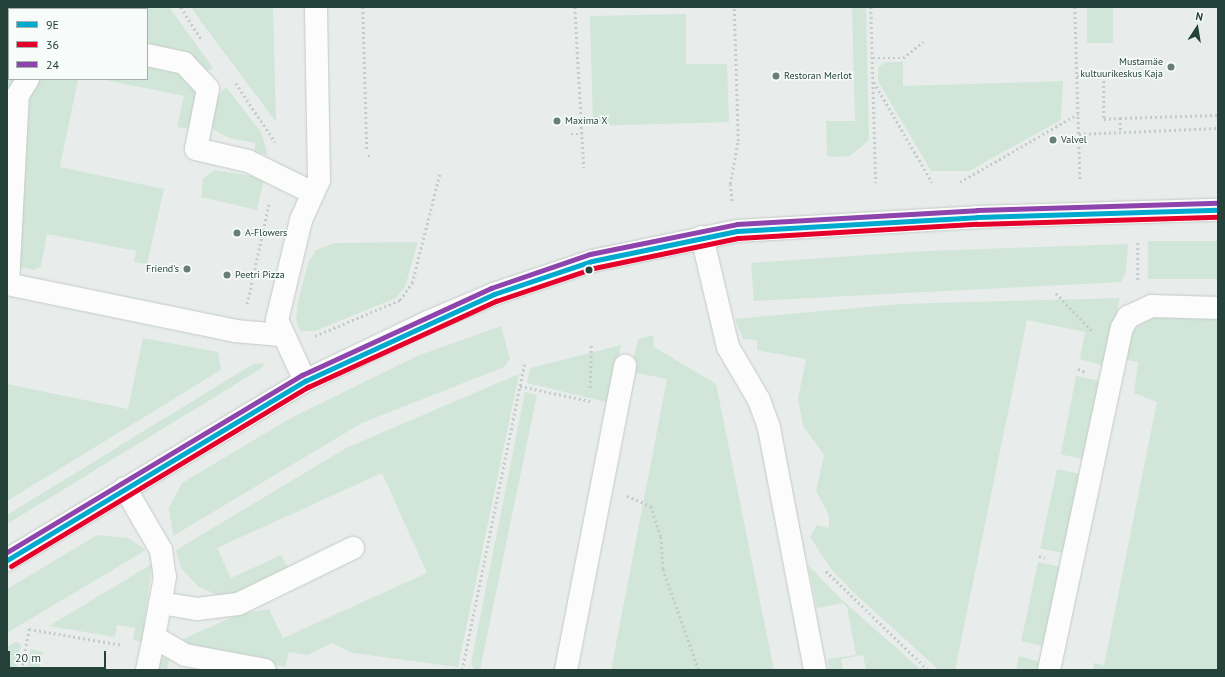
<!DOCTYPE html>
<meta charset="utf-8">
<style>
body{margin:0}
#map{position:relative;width:1225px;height:677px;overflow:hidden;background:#e8edeb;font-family:"PT Sans",sans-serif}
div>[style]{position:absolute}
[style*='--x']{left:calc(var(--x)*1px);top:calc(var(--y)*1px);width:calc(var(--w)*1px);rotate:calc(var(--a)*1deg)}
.green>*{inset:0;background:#d1e6d8;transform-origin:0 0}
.path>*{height:2.5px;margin-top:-1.25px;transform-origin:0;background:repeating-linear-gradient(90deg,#c3ccca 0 2px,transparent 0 5px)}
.roads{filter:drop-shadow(0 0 1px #c5cac8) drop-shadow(0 0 1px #c5cac8)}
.minor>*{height:22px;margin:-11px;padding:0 11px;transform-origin:11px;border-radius:11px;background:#fcfcfc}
.bus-1>*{height:5px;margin:-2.5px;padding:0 2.5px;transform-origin:2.5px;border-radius:2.5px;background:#00a9ce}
.bus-2>*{height:5px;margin:-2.5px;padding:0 2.5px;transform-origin:2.5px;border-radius:2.5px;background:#e4002b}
.bus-3>*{height:5px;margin:-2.5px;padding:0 2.5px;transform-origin:2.5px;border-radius:2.5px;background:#8e44ad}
.dots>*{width:11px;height:11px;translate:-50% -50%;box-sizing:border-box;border:2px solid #f7fbf9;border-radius:50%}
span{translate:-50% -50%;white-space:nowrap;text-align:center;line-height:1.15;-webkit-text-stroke:3px #f7fbf9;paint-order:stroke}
.poi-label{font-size:10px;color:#24423a}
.right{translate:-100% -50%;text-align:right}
.left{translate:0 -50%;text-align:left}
.frame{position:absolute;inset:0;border:8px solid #24423a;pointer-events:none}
.legend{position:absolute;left:8px;top:8px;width:140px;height:72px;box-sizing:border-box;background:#f7fbf9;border:1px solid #a3b1ad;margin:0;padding:5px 7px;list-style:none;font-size:12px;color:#24423a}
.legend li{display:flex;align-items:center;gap:8px;height:20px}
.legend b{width:20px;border:1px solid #a3b1ad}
.north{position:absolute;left:1177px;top:8px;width:40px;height:40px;-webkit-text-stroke:3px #f7fbf9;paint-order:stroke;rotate:12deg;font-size:11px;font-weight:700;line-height:16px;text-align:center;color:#24423a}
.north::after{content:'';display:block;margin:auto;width:14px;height:18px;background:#24423a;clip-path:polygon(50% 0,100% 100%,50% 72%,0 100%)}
.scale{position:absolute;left:8px;top:651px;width:98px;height:18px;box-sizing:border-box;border:2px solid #24423a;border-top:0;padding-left:5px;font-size:12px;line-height:14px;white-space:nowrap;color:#24423a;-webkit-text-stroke:3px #f7fbf9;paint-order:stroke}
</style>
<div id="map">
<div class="green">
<i style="clip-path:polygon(7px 7px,169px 7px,213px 68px,207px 71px,186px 51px,147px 44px,147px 9px,9px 9px,9px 79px,16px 79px,12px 83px,7px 135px)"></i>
<i style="clip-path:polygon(191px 7px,273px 7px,276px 122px,202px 23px)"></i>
<i style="clip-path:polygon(852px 7px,866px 7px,869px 140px,850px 156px,832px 157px,827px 156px,826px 121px,855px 121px)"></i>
<i style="left:1087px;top:7px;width:26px;height:36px"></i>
<i style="clip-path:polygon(686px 14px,686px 64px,727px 64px,729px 122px,593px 126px,590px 16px)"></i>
<i style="clip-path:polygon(884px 62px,903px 62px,903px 86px,1063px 81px,1061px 120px,969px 171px,931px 171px,878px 81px,878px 68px)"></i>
<i style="clip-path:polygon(147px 63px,182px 71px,193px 82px,196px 94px,189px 129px,177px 127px,184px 96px,101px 79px,147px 79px)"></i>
<i style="clip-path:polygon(37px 79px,78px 79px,60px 167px,164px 189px,147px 264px,134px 262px,136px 251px,47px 234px,41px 266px,34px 270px,16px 266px,28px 105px)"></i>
<i style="clip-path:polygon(226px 87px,261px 132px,268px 155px,255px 152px,255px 143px,229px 138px,214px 130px,210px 123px,218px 96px)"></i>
<i style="clip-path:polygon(214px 170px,264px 178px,257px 210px,201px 197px,203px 179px)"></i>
<i style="left:1218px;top:241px;width:38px;height:70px;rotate:90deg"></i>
<i style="clip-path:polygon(418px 242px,405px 287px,396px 298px,315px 331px,300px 331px,296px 320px,298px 302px,308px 263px,316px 250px,335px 243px)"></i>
<i style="clip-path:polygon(1128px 244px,1126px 271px,1121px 282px,754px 301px,751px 263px,925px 251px)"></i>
<i style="clip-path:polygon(1120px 298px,1104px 366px,1080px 359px,1085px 332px,1027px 320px,955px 670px,939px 670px,853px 592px,831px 569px,810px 537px,817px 525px,829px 528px,829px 515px,816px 491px,824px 455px,803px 426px,798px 398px,806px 359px,757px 350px,757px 340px,743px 339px,735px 319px,900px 304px)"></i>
<i style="clip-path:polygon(1152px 316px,1218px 319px,1218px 670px,1093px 670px,1094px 663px,1104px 665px,1157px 402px,1134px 393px,1138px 362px,1124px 359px,1132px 331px)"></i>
<i style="clip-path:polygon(501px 326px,510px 359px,504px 367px,362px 423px,173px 536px,169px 508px,182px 483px,291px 418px,417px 356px)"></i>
<i style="clip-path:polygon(653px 335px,654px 347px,716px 384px,774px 670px,611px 670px,667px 379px,631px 372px,638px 339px)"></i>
<i style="clip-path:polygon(143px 338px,218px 352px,221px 370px,7px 501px,7px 384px,128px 409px)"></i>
<i style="clip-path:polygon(621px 345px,610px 403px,527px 383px,530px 368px)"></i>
<i style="clip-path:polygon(265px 363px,262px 368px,7px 524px,7px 515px,253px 364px)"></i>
<i style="clip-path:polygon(519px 374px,458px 667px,353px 653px,332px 643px,308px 655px,289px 652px,285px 667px,190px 647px,181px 640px,239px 614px,269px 609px,283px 638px,427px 573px,382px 473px,217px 548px,231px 578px,281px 555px,290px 570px,234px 596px,219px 596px,198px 586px,181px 568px,176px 550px,346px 448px)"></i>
<i style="left:1076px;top:376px;width:25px;height:80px;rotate:11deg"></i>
<i style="clip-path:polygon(525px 392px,537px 395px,480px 670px,474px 670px,471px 663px)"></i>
<i style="left:1057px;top:469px;width:25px;height:81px;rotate:12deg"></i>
<i style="clip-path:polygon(97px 535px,128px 538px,146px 550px,7px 633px,7px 589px)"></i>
<i style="left:1038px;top:562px;width:25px;height:81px;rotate:12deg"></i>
<i style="clip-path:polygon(152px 564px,142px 642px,133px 640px,135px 628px,117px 625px,115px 637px,49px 626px)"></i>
<i style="clip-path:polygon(808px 565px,841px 599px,921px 670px,866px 670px,863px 655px,841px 659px,843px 670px,829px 670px,827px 659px,856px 655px,847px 607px,843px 603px,817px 608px)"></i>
<i style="clip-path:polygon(16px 642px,21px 645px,16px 670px,7px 670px,7px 647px)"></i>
<i style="clip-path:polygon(31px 649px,43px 652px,39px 670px,27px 670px)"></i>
<i style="clip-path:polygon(1019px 656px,1043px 663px,1042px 670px,1016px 670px)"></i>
<i style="clip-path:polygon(170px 657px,167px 670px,155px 670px,161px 659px)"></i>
</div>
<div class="path">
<i style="--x:181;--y:7;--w:39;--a:58"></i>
<i style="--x:363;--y:7;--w:144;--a:88.4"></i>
<i style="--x:575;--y:7;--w:161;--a:86.8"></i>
<i style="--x:871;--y:7;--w:176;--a:88.4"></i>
<i style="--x:1075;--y:7;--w:173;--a:88.3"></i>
<i style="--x:873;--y:58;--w:30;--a:0"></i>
<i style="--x:903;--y:58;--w:26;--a:-39"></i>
<i style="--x:1077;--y:76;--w:27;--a:0"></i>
<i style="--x:1104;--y:76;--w:43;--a:90"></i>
<i style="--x:1104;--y:119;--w:16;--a:-4"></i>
<i style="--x:1120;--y:118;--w:13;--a:86"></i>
<i style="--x:874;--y:82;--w:116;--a:59.9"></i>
<i style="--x:236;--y:83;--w:71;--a:56.5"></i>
<i style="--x:1120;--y:118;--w:98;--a:-1.8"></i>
<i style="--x:571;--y:134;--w:11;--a:0"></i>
<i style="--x:1079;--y:134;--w:139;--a:-2.5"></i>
<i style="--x:368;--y:156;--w:4;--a:0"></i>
<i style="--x:960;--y:182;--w:136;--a:-30"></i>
<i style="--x:732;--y:201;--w:17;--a:-97"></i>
<i style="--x:730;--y:184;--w:44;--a:-79.5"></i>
<i style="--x:738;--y:141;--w:134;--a:-91.7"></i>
<i style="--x:1138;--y:243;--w:38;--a:90"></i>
<i style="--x:1056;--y:293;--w:52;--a:46.5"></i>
<i style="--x:247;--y:304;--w:103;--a:-77.7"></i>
<i style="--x:315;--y:336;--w:92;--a:-23"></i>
<i style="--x:400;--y:300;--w:21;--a:-55"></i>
<i style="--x:412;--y:283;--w:114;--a:-75.8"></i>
<i style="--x:1078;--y:369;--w:8;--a:23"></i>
<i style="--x:520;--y:386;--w:72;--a:12.1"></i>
<i style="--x:590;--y:388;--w:44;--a:-88.7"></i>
<i style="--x:627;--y:496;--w:26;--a:23"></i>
<i style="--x:651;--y:506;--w:33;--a:72"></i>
<i style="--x:661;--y:537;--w:32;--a:86"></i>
<i style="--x:663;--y:569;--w:107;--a:70.4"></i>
<i style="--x:1039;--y:556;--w:6;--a:18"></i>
<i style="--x:826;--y:571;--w:142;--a:44.1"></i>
<i style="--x:21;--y:670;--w:42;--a:-79"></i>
<i style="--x:29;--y:629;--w:95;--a:9.7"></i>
<i style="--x:462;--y:670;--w:312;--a:-78.5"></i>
</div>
<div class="roads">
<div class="minor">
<i style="--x:147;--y:55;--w:38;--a:12"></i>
<i style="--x:184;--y:63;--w:35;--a:47"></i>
<i style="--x:208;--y:89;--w:61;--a:101.3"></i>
<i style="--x:196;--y:149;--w:53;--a:13"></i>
<i style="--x:248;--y:161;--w:72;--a:26.2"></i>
<i style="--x:702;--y:237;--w:113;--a:76.7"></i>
<i style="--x:728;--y:347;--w:61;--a:59.7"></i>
<i style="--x:759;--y:400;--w:30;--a:70"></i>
<i style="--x:769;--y:428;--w:246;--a:79.2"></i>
<i style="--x:7;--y:284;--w:233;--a:11.6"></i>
<i style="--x:235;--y:331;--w:46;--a:5"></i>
<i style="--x:8;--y:284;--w:189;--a:-87"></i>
<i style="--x:18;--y:95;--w:19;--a:-58"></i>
<i style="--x:305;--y:381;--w:67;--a:-114.7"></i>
<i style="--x:277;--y:320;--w:103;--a:-76.5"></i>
<i style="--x:301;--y:220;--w:44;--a:-65.8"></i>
<i style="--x:319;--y:180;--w:173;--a:-91"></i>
<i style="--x:125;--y:488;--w:72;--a:59.9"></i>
<i style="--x:161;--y:550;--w:27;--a:82"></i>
<i style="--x:165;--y:577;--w:61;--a:100.4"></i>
<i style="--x:7;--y:560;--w:348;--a:-31"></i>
<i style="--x:305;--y:381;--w:136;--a:-25.6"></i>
<i style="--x:428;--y:322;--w:72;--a:-23"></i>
<i style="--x:494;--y:294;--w:103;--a:-18.6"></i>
<i style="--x:592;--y:261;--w:148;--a:-11.7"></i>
<i style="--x:737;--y:231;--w:240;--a:-3.3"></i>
<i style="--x:977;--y:217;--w:241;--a:-1.7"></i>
<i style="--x:160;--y:603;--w:37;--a:9"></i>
<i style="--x:197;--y:609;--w:41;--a:-7"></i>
<i style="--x:238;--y:604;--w:128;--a:-26"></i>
<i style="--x:147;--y:670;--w:34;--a:-78"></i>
<i style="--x:154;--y:637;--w:36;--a:30"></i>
<i style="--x:185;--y:655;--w:81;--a:10.6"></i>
<i style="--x:566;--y:670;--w:310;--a:-79"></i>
<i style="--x:1049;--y:670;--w:350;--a:-78"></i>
<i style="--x:1122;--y:328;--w:13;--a:-61"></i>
<i style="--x:1128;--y:317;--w:26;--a:-25"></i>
<i style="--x:1152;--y:306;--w:66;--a:1.7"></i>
</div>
</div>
<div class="bus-1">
<i style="--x:7;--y:560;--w:348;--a:-31"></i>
<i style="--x:305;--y:381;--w:208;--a:-24.7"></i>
<i style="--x:494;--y:294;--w:103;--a:-18.6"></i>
<i style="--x:592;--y:261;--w:148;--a:-11.7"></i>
<i style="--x:737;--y:231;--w:240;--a:-3.3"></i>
<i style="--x:977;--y:217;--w:241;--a:-1.7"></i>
</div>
<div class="bus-2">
<i style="--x:11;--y:566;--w:347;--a:-31.1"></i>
<i style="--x:308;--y:387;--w:207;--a:-24.6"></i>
<i style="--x:496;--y:301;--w:103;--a:-18.6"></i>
<i style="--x:594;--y:268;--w:147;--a:-11.8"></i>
<i style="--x:738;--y:238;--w:239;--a:-3.4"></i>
<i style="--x:977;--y:224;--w:241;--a:-1.7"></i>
</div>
<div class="bus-3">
<i style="--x:7;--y:552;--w:344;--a:-31"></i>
<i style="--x:302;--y:375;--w:208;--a:-24.7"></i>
<i style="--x:491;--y:288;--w:105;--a:-19"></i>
<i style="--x:590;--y:254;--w:150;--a:-11.5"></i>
<i style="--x:737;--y:224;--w:240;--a:-3.3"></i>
<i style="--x:977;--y:210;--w:241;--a:-1.7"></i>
</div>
<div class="dots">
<i style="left:1171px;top:67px;background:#697e78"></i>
<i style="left:776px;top:76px;background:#697e78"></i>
<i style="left:557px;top:121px;background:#697e78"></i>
<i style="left:1053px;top:140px;background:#697e78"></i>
<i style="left:237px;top:233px;background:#697e78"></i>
<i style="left:187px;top:269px;background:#697e78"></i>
<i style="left:589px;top:270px;background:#24423a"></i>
<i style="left:227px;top:275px;background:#697e78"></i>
</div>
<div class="poi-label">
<span class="right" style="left:1163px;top:67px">Mustamäe<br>kultuurikeskus Kaja</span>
<span class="left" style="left:784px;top:76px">Restoran Merlot</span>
<span class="left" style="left:565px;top:121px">Maxima X</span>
<span class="left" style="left:1061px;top:140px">Valvel</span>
<span class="left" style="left:245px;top:233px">A-Flowers</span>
<span class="right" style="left:179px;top:269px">Friend's</span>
<span class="left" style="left:235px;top:275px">Peetri Pizza</span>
</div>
<div class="frame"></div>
<ul class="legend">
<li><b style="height:5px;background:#00a9ce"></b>9E</li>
<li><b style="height:5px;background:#e4002b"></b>36</li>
<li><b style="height:5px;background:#8e44ad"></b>24</li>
</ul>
<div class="north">N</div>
<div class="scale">20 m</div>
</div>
